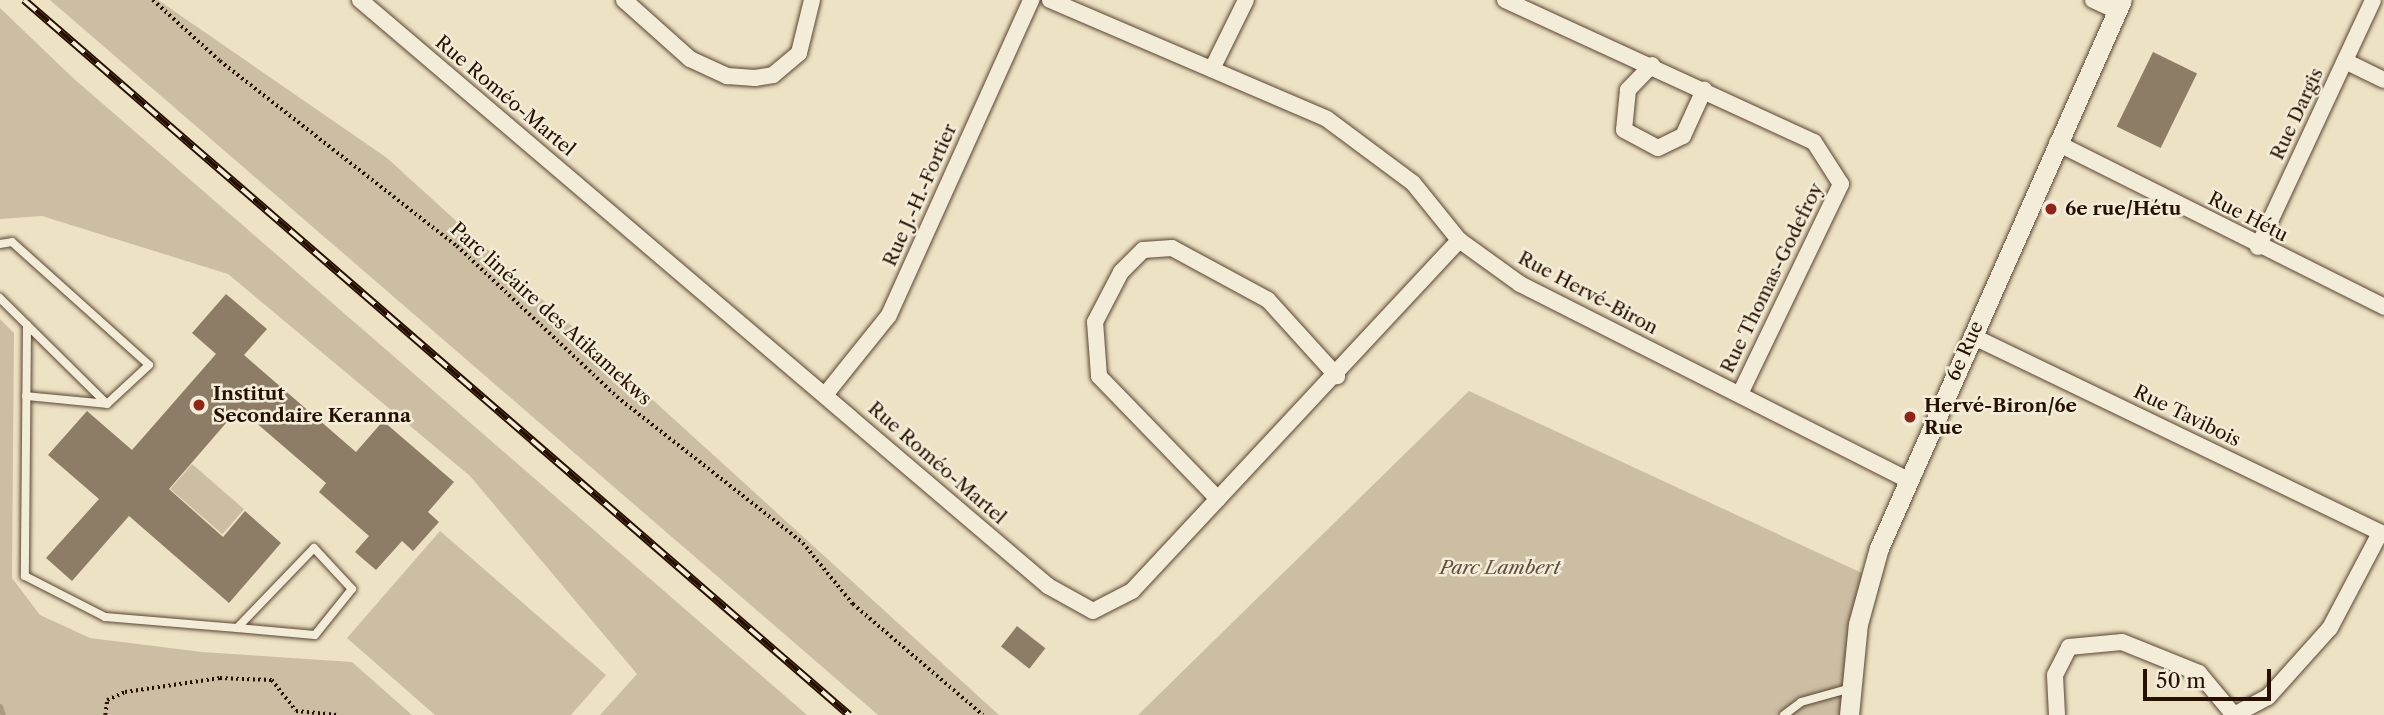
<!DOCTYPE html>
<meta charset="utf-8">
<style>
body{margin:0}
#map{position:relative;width:2384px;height:715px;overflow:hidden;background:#ede2c4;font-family:"Libre Caslon Text",serif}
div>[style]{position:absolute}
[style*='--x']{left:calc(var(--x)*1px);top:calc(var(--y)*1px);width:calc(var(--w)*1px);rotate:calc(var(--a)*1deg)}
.green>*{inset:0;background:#ccbea3;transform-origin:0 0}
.stream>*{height:5px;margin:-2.5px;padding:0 2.5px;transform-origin:2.5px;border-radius:2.5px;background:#aa9b81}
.building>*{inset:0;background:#8e7d66;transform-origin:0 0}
.path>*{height:3.5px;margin-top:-1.75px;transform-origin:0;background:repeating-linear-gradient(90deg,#281000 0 2px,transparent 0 5.5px)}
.roads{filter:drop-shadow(0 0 2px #594431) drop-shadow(0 0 2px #594431)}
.service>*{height:8px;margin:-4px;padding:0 4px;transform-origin:4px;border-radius:4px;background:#f3ecd9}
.minor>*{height:16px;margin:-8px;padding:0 8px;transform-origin:8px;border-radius:8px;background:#f3ecd9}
.tertiary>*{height:19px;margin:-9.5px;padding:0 9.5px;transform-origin:9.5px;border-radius:9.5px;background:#f3ecd9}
.rail>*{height:8px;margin-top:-4px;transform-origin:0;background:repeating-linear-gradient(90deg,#f3ecd9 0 16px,#281000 0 32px);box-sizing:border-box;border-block:2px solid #281000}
.dots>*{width:19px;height:19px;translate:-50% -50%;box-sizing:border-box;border:4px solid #f3ecd9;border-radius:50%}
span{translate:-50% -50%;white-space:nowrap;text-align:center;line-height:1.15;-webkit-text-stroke:5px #f3ecd9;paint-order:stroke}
.street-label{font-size:19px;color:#281000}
.poi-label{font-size:19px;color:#281000;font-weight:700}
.left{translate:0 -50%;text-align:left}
.park-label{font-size:19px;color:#614d39;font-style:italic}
.scale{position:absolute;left:2143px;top:669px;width:128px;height:32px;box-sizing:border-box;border:4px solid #281000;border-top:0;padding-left:9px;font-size:21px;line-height:24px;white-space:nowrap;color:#281000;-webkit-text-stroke:5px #f3ecd9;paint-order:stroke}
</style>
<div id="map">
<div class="green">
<i style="clip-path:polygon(50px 0,158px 0,387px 158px,999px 715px,878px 715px)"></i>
<i style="clip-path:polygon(0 8px,73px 78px,807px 715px,600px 715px,637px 674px,470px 476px,228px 274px,42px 216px,0 219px)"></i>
<i style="clip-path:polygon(0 319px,14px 333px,12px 578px,40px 615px,90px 638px,202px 652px,352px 662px,412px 715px,0 715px)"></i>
<i style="clip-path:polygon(1469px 391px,1864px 574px,1844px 715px,1138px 715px)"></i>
<i style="left:192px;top:464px;width:69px;height:33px;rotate:41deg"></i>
<i style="clip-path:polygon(440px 531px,606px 675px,571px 715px,435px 715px,347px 638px)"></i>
</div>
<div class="stream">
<i style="--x:0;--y:706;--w:9;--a:72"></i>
</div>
<div class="building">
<i style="left:2153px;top:52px;width:49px;height:83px;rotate:26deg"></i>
<i style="clip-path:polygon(226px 294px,267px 329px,244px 355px,356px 452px,383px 421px,454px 482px,428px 512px,439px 522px,413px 551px,402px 541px,376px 570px,355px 552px,369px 536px,319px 492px,326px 483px,239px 408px,169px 489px,223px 537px,245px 511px,281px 543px,229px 603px,129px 516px,72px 581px,46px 558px,99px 499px,48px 455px,87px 411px,132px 450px,216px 354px,192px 333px)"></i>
<i style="left:1017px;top:626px;width:36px;height:26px;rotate:38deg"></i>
</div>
<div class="path">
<i style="--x:153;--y:0;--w:91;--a:42.3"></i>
<i style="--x:220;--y:61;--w:301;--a:38"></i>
<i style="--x:457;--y:246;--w:220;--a:43.3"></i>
<i style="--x:617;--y:397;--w:236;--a:38.1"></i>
<i style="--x:803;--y:543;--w:79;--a:50.7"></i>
<i style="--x:853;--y:604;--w:171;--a:40.5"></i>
<i style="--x:105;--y:715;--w:15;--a:-82"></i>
<i style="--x:107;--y:700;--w:20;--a:-24"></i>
<i style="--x:125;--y:692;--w:96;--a:-8.4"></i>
<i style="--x:220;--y:678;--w:52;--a:2.2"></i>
<i style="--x:272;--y:680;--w:39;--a:52"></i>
<i style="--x:296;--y:711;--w:42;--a:5.4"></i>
</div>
<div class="roads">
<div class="service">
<i style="--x:0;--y:244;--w:12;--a:-9"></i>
<i style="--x:12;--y:242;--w:184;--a:41.9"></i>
<i style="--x:149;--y:365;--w:57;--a:137.1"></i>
<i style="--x:107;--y:404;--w:151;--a:-135.3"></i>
<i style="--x:27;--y:325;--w:251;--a:90.5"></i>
<i style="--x:25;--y:576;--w:90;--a:27.1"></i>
<i style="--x:105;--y:617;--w:132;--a:4.8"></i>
<i style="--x:237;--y:628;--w:78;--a:5.1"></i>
<i style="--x:315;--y:635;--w:59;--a:-51.2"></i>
<i style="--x:352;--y:589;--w:56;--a:-132.8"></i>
<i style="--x:314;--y:548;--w:111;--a:133.9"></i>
<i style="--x:26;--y:396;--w:81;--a:5.6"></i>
<i style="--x:1784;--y:715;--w:21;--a:-37"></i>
<i style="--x:1801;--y:702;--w:49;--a:-15.5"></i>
</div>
<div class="minor">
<i style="--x:360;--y:0;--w:904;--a:40.42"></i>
<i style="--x:1048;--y:586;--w:51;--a:29.1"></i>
<i style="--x:1093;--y:611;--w:44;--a:-27.1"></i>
<i style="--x:1132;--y:591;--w:480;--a:-47"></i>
<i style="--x:624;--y:0;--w:89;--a:41.8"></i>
<i style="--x:690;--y:59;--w:41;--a:24.7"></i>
<i style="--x:727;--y:76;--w:28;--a:4"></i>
<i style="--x:755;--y:78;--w:18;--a:-9"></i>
<i style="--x:773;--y:75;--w:34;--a:-40"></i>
<i style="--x:799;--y:53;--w:55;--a:-76.2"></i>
<i style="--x:1050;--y:0;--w:301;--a:23.2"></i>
<i style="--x:1327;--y:119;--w:107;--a:36.7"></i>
<i style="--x:1413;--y:183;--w:73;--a:51.1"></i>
<i style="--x:1459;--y:240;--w:75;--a:35.8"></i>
<i style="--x:1520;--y:284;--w:435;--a:26.8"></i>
<i style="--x:1505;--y:0;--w:340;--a:24.7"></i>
<i style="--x:1814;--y:142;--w:50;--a:57.3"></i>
<i style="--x:1841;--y:184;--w:233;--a:115.7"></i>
<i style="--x:2093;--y:0;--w:26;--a:25"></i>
<i style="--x:2345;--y:61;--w:43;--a:26"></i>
<i style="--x:1652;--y:65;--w:35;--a:134"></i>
<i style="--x:1628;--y:90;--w:40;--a:95.7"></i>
<i style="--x:1624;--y:130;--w:38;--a:28"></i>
<i style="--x:1658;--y:148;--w:28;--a:-26"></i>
<i style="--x:1683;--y:136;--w:51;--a:-65.5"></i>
<i style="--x:1212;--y:69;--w:77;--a:-63.8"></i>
<i style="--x:2057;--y:143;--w:366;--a:26.6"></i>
<i style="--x:2258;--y:247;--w:272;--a:-65"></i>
<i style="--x:1972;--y:336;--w:457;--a:25.7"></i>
<i style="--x:825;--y:395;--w:102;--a:-51.3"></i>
<i style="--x:889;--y:315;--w:346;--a:-65.7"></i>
<i style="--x:1218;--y:499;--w:171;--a:-134.1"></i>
<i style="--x:1099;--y:376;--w:54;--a:-94.2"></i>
<i style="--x:1095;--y:322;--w:56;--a:-62.5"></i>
<i style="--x:1121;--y:272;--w:31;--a:-45"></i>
<i style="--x:1143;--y:250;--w:29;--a:-4"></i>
<i style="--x:1172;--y:248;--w:109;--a:28.4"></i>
<i style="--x:1268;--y:300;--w:103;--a:47.8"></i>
<i style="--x:2057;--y:715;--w:40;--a:-92.9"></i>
<i style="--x:2055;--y:675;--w:31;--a:-63"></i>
<i style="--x:2069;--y:647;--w:53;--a:-5.4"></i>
<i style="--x:2122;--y:642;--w:83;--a:21.9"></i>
<i style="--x:2199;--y:673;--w:55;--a:50.2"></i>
<i style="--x:2234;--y:715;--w:38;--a:-28"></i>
<i style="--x:2268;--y:697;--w:93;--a:-48.1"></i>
<i style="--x:2330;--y:628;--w:107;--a:-62.2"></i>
</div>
<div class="tertiary">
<i style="--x:1849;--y:715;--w:91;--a:-84.4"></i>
<i style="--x:1858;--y:624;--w:79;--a:-74.6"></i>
<i style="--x:1879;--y:548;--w:599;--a:-66.09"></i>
</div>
</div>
<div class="rail">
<i style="--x:24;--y:0;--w:1092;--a:40.91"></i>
</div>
<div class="dots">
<i style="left:2051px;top:209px;background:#8f2418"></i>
<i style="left:199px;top:405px;background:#8f2418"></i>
<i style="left:1910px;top:417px;background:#8f2418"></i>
</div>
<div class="street-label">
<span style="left:505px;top:96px;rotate:40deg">Rue Roméo-Martel</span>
<span style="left:2297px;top:114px;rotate:-65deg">Rue Dargis</span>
<span style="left:920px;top:195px;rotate:-66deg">Rue J.-H.-Fortier</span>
<span style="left:2248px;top:217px;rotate:27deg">Rue Hétu</span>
<span style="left:1772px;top:278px;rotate:-64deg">Rue Thomas-Godefroy</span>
<span style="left:1588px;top:293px;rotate:28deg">Rue Hervé-Biron</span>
<span style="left:551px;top:314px;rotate:42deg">Parc linéaire des Atikamekws</span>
<span style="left:1965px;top:351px;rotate:-66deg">6e Rue</span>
<span style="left:2187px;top:416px;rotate:26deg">Rue Tavibois</span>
<span style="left:937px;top:463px;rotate:41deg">Rue Roméo-Martel</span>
</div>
<div class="poi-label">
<span class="left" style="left:2065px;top:209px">6e rue/Hétu</span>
<span class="left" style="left:213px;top:405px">Institut<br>Secondaire Keranna</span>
<span class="left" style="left:1924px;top:417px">Hervé-Biron/6e<br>Rue</span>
</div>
<div class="park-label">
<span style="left:1500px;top:568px">Parc Lambert</span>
</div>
<div class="scale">50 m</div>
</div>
